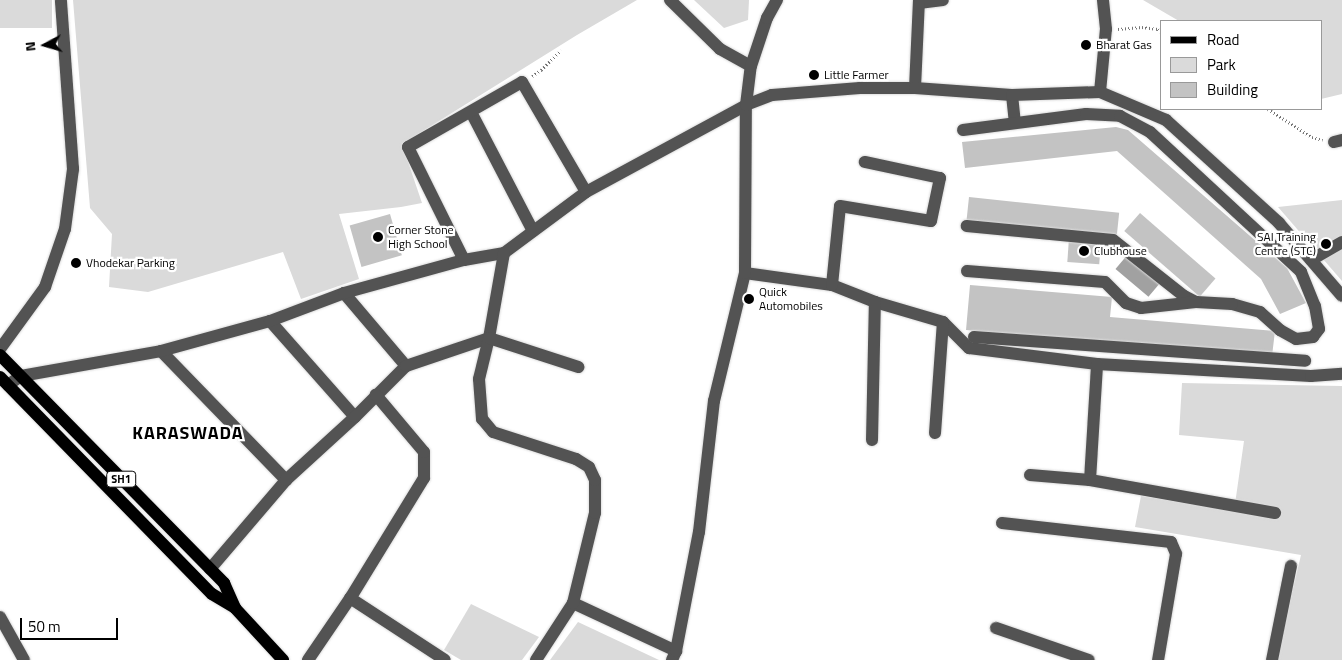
<!DOCTYPE html>
<style>
body{margin:0}
#map{position:relative;width:1342px;height:660px;overflow:hidden;background:#fff;font-family:"Titillium Web",sans-serif}
div>[style]{position:absolute}
[style*='--x']{left:calc(var(--x)*1px);top:calc(var(--y)*1px);width:calc(var(--w)*1px);rotate:calc(var(--a)*1deg)}
.green>*{inset:0;background:#dadada;transform-origin:0 0}
.water>*{inset:0;background:#a1a1a1;transform-origin:0 0}
.building>*{inset:0;background:#c3c3c3;transform-origin:0 0}
.path>*{height:2.5px;margin-top:-1.25px;transform-origin:0;background:repeating-linear-gradient(90deg,#757575 0 1px,transparent 0 3.5px)}
.roads{filter:drop-shadow(0 0 1px #dbdbdb) drop-shadow(0 0 1px #dbdbdb)}
.minor>*{height:12px;margin:-6px;padding:0 6px;transform-origin:6px;border-radius:6px;background:#535353}
.major>*{height:12px;margin:-6px;padding:0 6px;transform-origin:6px;border-radius:6px;background:#000}
.dots>*{width:14px;height:14px;translate:-50% -50%;box-sizing:border-box;border:2px solid #fff;border-radius:50%}
span{translate:-50% -50%;white-space:nowrap;text-align:center;line-height:1.15;-webkit-text-stroke:4.5px #fff;paint-order:stroke}
.shield-label span{padding:1px 4px;background:#fff;border:1px solid;border-radius:4px;-webkit-text-stroke-width:0}
.shield-label{font-size:11px;color:#000;font-weight:700}
.poi-label{font-size:12px;color:#000}
.left{translate:0 -50%;text-align:left}
.right{translate:-100% -50%;text-align:right}
.district-label{font-size:18px;color:#000;font-weight:700;letter-spacing:1px}
.legend{position:absolute;left:1160px;top:20px;width:162px;height:90px;box-sizing:border-box;background:#fff;border:1px solid #999;margin:0;padding:6px 9px;list-style:none;font-size:15px;color:#000}
.legend li{display:flex;align-items:center;gap:10px;height:25px}
.legend b{width:25px;border:1px solid #999}
.north{position:absolute;left:20px;top:20px;width:50px;height:50px;-webkit-text-stroke:4px #fff;paint-order:stroke;rotate:264deg;font-size:14px;font-weight:700;line-height:20px;text-align:center;color:#000}
.north::after{content:'';display:block;margin:auto;width:18px;height:22px;background:#000;clip-path:polygon(50% 0,100% 100%,50% 72%,0 100%)}
.scale{position:absolute;left:20px;top:618px;width:98px;height:22px;box-sizing:border-box;border:2px solid #000;border-top:0;padding-left:6px;font-size:15px;line-height:18px;white-space:nowrap;color:#000;-webkit-text-stroke:4px #fff;paint-order:stroke}
</style>
<div id="map">
<div class="green">
<i style="left:0;top:0;width:52px;height:28px"></i>
<i style="clip-path:polygon(73px 0,637px 0,577px 35px,402px 144px,422px 203px,401px 207px,339px 214px,359px 279px,301px 299px,283px 252px,148px 292px,109px 287px,112px 234px,90px 208px)"></i>
<i style="clip-path:polygon(694px 0,749px 0,748px 20px,724px 28px)"></i>
<i style="clip-path:polygon(1143px 0,1342px 0,1342px 94px,1321px 99px,1321px 21px,1179px 21px)"></i>
<i style="clip-path:polygon(1342px 200px,1342px 281px,1278px 207px)"></i>
<i style="clip-path:polygon(1182px 383px,1342px 386px,1342px 660px,1276px 660px,1301px 555px,1135px 527px,1141px 496px,1234px 511px,1244px 441px,1179px 435px)"></i>
<i style="clip-path:polygon(471px 604px,539px 637px,522px 660px,461px 660px,444px 650px)"></i>
<i style="clip-path:polygon(578px 622px,659px 660px,550px 660px)"></i>
</div>
<div class="water">
<i style="left:1129px;top:253px;width:43px;height:21px;rotate:40deg"></i>
</div>
<div class="building">
<i style="clip-path:polygon(1116px 127px,1128px 130px,1287px 268px,1306px 303px,1280px 314px,1261px 279px,1117px 151px,965px 168px,962px 142px)"></i>
<i style="left:969px;top:197px;width:151px;height:23px;rotate:6deg"></i>
<i style="left:1140px;top:213px;width:100px;height:24px;rotate:41deg"></i>
<i style="left:390px;top:214px;width:43px;height:42px;rotate:74deg"></i>
<i style="left:1069px;top:238px;width:32px;height:24px;rotate:4deg"></i>
<i style="clip-path:polygon(970px 285px,1112px 297px,1110px 317px,1275px 331px,1272px 356px,966px 330px)"></i>
</div>
<div class="path">
<i style="--x:1118;--y:29;--w:24;--a:-5"></i>
<i style="--x:1142;--y:27;--w:16;--a:7"></i>
<i style="--x:1158;--y:29;--w:4;--a:45"></i>
<i style="--x:532;--y:76;--w:11;--a:-34"></i>
<i style="--x:541;--y:70;--w:28;--a:-45"></i>
<i style="--x:1268;--y:109;--w:52;--a:32.5"></i>
<i style="--x:1312;--y:137;--w:11;--a:15"></i>
</div>
<div class="roads">
<div class="minor">
<i style="--x:670;--y:0;--w:70;--a:44.4"></i>
<i style="--x:720;--y:49;--w:35;--a:29"></i>
<i style="--x:919;--y:3;--w:24;--a:-7"></i>
<i style="--x:915;--y:88;--w:88;--a:-87.4"></i>
<i style="--x:1100;--y:92;--w:63;--a:-84.6"></i>
<i style="--x:1106;--y:29;--w:29;--a:-96"></i>
<i style="--x:1012;--y:95;--w:28;--a:84"></i>
<i style="--x:471;--y:112;--w:134;--a:62.5"></i>
<i style="--x:963;--y:130;--w:124;--a:-7.4"></i>
<i style="--x:1086;--y:114;--w:34;--a:3"></i>
<i style="--x:1120;--y:116;--w:34;--a:28"></i>
<i style="--x:1150;--y:132;--w:206;--a:42.8"></i>
<i style="--x:1301;--y:272;--w:37;--a:68"></i>
<i style="--x:1315;--y:306;--w:23;--a:80"></i>
<i style="--x:1319;--y:329;--w:10;--a:127"></i>
<i style="--x:1313;--y:337;--w:17;--a:173"></i>
<i style="--x:1296;--y:339;--w:18;--a:-151"></i>
<i style="--x:1280;--y:330;--w:27;--a:-138"></i>
<i style="--x:1260;--y:312;--w:29;--a:-164"></i>
<i style="--x:1232;--y:304;--w:36;--a:-177"></i>
<i style="--x:1196;--y:302;--w:13;--a:-153"></i>
<i style="--x:1184;--y:296;--w:90;--a:-141.7"></i>
<i style="--x:1113;--y:240;--w:147;--a:-174.5"></i>
<i style="--x:1334;--y:142;--w:8;--a:-14"></i>
<i style="--x:464;--y:260;--w:126;--a:-116.4"></i>
<i style="--x:408;--y:147;--w:131;--a:-29.7"></i>
<i style="--x:522;--y:82;--w:127;--a:59.8"></i>
<i style="--x:1311;--y:260;--w:36;--a:-30"></i>
<i style="--x:967;--y:271;--w:138;--a:4.6"></i>
<i style="--x:1105;--y:282;--w:30;--a:45"></i>
<i style="--x:1126;--y:303;--w:16;--a:18"></i>
<i style="--x:1141;--y:308;--w:55;--a:-6.2"></i>
<i style="--x:745;--y:273;--w:88;--a:7.9"></i>
<i style="--x:832;--y:285;--w:46;--a:21.6"></i>
<i style="--x:875;--y:302;--w:71;--a:16.4"></i>
<i style="--x:943;--y:322;--w:37;--a:45"></i>
<i style="--x:969;--y:348;--w:129;--a:7.1"></i>
<i style="--x:1097;--y:364;--w:214;--a:3.2"></i>
<i style="--x:1311;--y:376;--w:31;--a:-4"></i>
<i style="--x:832;--y:285;--w:79;--a:-84.2"></i>
<i style="--x:840;--y:206;--w:92;--a:9.4"></i>
<i style="--x:931;--y:221;--w:44;--a:-78.2"></i>
<i style="--x:940;--y:178;--w:77;--a:-168"></i>
<i style="--x:344;--y:293;--w:96;--a:49.7"></i>
<i style="--x:270;--y:321;--w:128;--a:48.5"></i>
<i style="--x:974;--y:337;--w:332;--a:4.1"></i>
<i style="--x:0;--y:349;--w:77;--a:-54"></i>
<i style="--x:45;--y:287;--w:61;--a:-71"></i>
<i style="--x:65;--y:229;--w:61;--a:-82.4"></i>
<i style="--x:73;--y:169;--w:169;--a:-94.1"></i>
<i style="--x:161;--y:351;--w:180;--a:45.9"></i>
<i style="--x:8;--y:385;--w:16;--a:-35"></i>
<i style="--x:21;--y:376;--w:142;--a:-10.1"></i>
<i style="--x:161;--y:351;--w:113;--a:-15.4"></i>
<i style="--x:270;--y:321;--w:79;--a:-20.7"></i>
<i style="--x:344;--y:293;--w:124;--a:-15.4"></i>
<i style="--x:464;--y:260;--w:41;--a:-9.9"></i>
<i style="--x:504;--y:253;--w:102;--a:-36.6"></i>
<i style="--x:586;--y:192;--w:182;--a:-28.5"></i>
<i style="--x:746;--y:105;--w:28;--a:-21"></i>
<i style="--x:772;--y:95;--w:88;--a:-4.5"></i>
<i style="--x:860;--y:88;--w:55;--a:0"></i>
<i style="--x:915;--y:88;--w:97;--a:4.1"></i>
<i style="--x:1012;--y:95;--w:88;--a:-2"></i>
<i style="--x:1100;--y:92;--w:72;--a:23"></i>
<i style="--x:1166;--y:120;--w:153;--a:42.3"></i>
<i style="--x:1279;--y:223;--w:96;--a:49.2"></i>
<i style="--x:935;--y:433;--w:111;--a:-85.9"></i>
<i style="--x:872;--y:440;--w:138;--a:-88.8"></i>
<i style="--x:1030;--y:475;--w:60;--a:4.8"></i>
<i style="--x:1090;--y:480;--w:188;--a:10.1"></i>
<i style="--x:1090;--y:480;--w:116;--a:-86.5"></i>
<i style="--x:1002;--y:523;--w:170;--a:6.4"></i>
<i style="--x:1171;--y:542;--w:13;--a:67"></i>
<i style="--x:1176;--y:554;--w:108;--a:99.6"></i>
<i style="--x:210;--y:569;--w:117;--a:-49.5"></i>
<i style="--x:286;--y:480;--w:93;--a:-42.4"></i>
<i style="--x:355;--y:417;--w:72;--a:-45"></i>
<i style="--x:406;--y:366;--w:88;--a:-18.6"></i>
<i style="--x:489;--y:338;--w:86;--a:-80"></i>
<i style="--x:350;--y:598;--w:113;--a:33.1"></i>
<i style="--x:573;--y:603;--w:114;--a:25"></i>
<i style="--x:0;--y:617;--w:49;--a:60.8"></i>
<i style="--x:996;--y:628;--w:98;--a:19"></i>
<i style="--x:308;--y:660;--w:76;--a:-55.7"></i>
<i style="--x:351;--y:597;--w:140;--a:-58.5"></i>
<i style="--x:424;--y:478;--w:26;--a:-90"></i>
<i style="--x:424;--y:452;--w:75;--a:-130.1"></i>
<i style="--x:536;--y:660;--w:68;--a:-57"></i>
<i style="--x:573;--y:603;--w:93;--a:-76.3"></i>
<i style="--x:595;--y:513;--w:33;--a:-90"></i>
<i style="--x:595;--y:480;--w:14;--a:-115"></i>
<i style="--x:589;--y:467;--w:15;--a:-148"></i>
<i style="--x:576;--y:459;--w:87;--a:-162"></i>
<i style="--x:493;--y:432;--w:17;--a:-130"></i>
<i style="--x:482;--y:419;--w:40;--a:-94.3"></i>
<i style="--x:479;--y:379;--w:42;--a:-76.3"></i>
<i style="--x:489;--y:338;--w:94;--a:18"></i>
<i style="--x:672;--y:660;--w:10;--a:-66"></i>
<i style="--x:676;--y:651;--w:121;--a:-79.1"></i>
<i style="--x:699;--y:532;--w:132;--a:-83.5"></i>
<i style="--x:714;--y:401;--w:132;--a:-76.4"></i>
<i style="--x:745;--y:273;--w:168;--a:-89.7"></i>
<i style="--x:746;--y:105;--w:39;--a:-83"></i>
<i style="--x:751;--y:66;--w:51;--a:-71.6"></i>
<i style="--x:767;--y:18;--w:21;--a:-61"></i>
<i style="--x:1272;--y:660;--w:96;--a:-78.6"></i>
</div>
<div class="major">
<i style="--x:0;--y:355;--w:320;--a:45.5"></i>
<i style="--x:224;--y:583;--w:27;--a:66"></i>
<i style="--x:235;--y:608;--w:71;--a:47.3"></i>
<i style="--x:0;--y:377;--w:303;--a:45.7"></i>
<i style="--x:212;--y:594;--w:27;--a:31"></i>
</div>
</div>
<div class="dots">
<i style="left:1086px;top:45px;background:#000"></i>
<i style="left:814px;top:75px;background:#000"></i>
<i style="left:378px;top:237px;background:#000"></i>
<i style="left:1326px;top:244px;background:#000"></i>
<i style="left:1084px;top:251px;background:#000"></i>
<i style="left:76px;top:263px;background:#000"></i>
<i style="left:749px;top:299px;background:#000"></i>
</div>
<div class="shield-label">
<span style="left:121px;top:479px">SH1</span>
</div>
<div class="poi-label">
<span class="left" style="left:1096px;top:45px">Bharat Gas</span>
<span class="left" style="left:824px;top:75px">Little Farmer</span>
<span class="left" style="left:388px;top:237px">Corner Stone<br>High School</span>
<span class="right" style="left:1316px;top:244px">SAI Training<br>Centre (STC)</span>
<span class="left" style="left:1094px;top:251px">Clubhouse</span>
<span class="left" style="left:86px;top:263px">Vhodekar Parking</span>
<span class="left" style="left:759px;top:299px">Quick<br>Automobiles</span>
</div>
<div class="district-label">
<span style="left:188px;top:433px">KARASWADA</span>
</div>
<ul class="legend">
<li><b style="height:6px;background:#000"></b>Road</li>
<li><b style="height:14px;background:#dadada"></b>Park</li>
<li><b style="height:14px;background:#c3c3c3"></b>Building</li>
</ul>
<div class="north">N</div>
<div class="scale">50 m</div>
</div>
